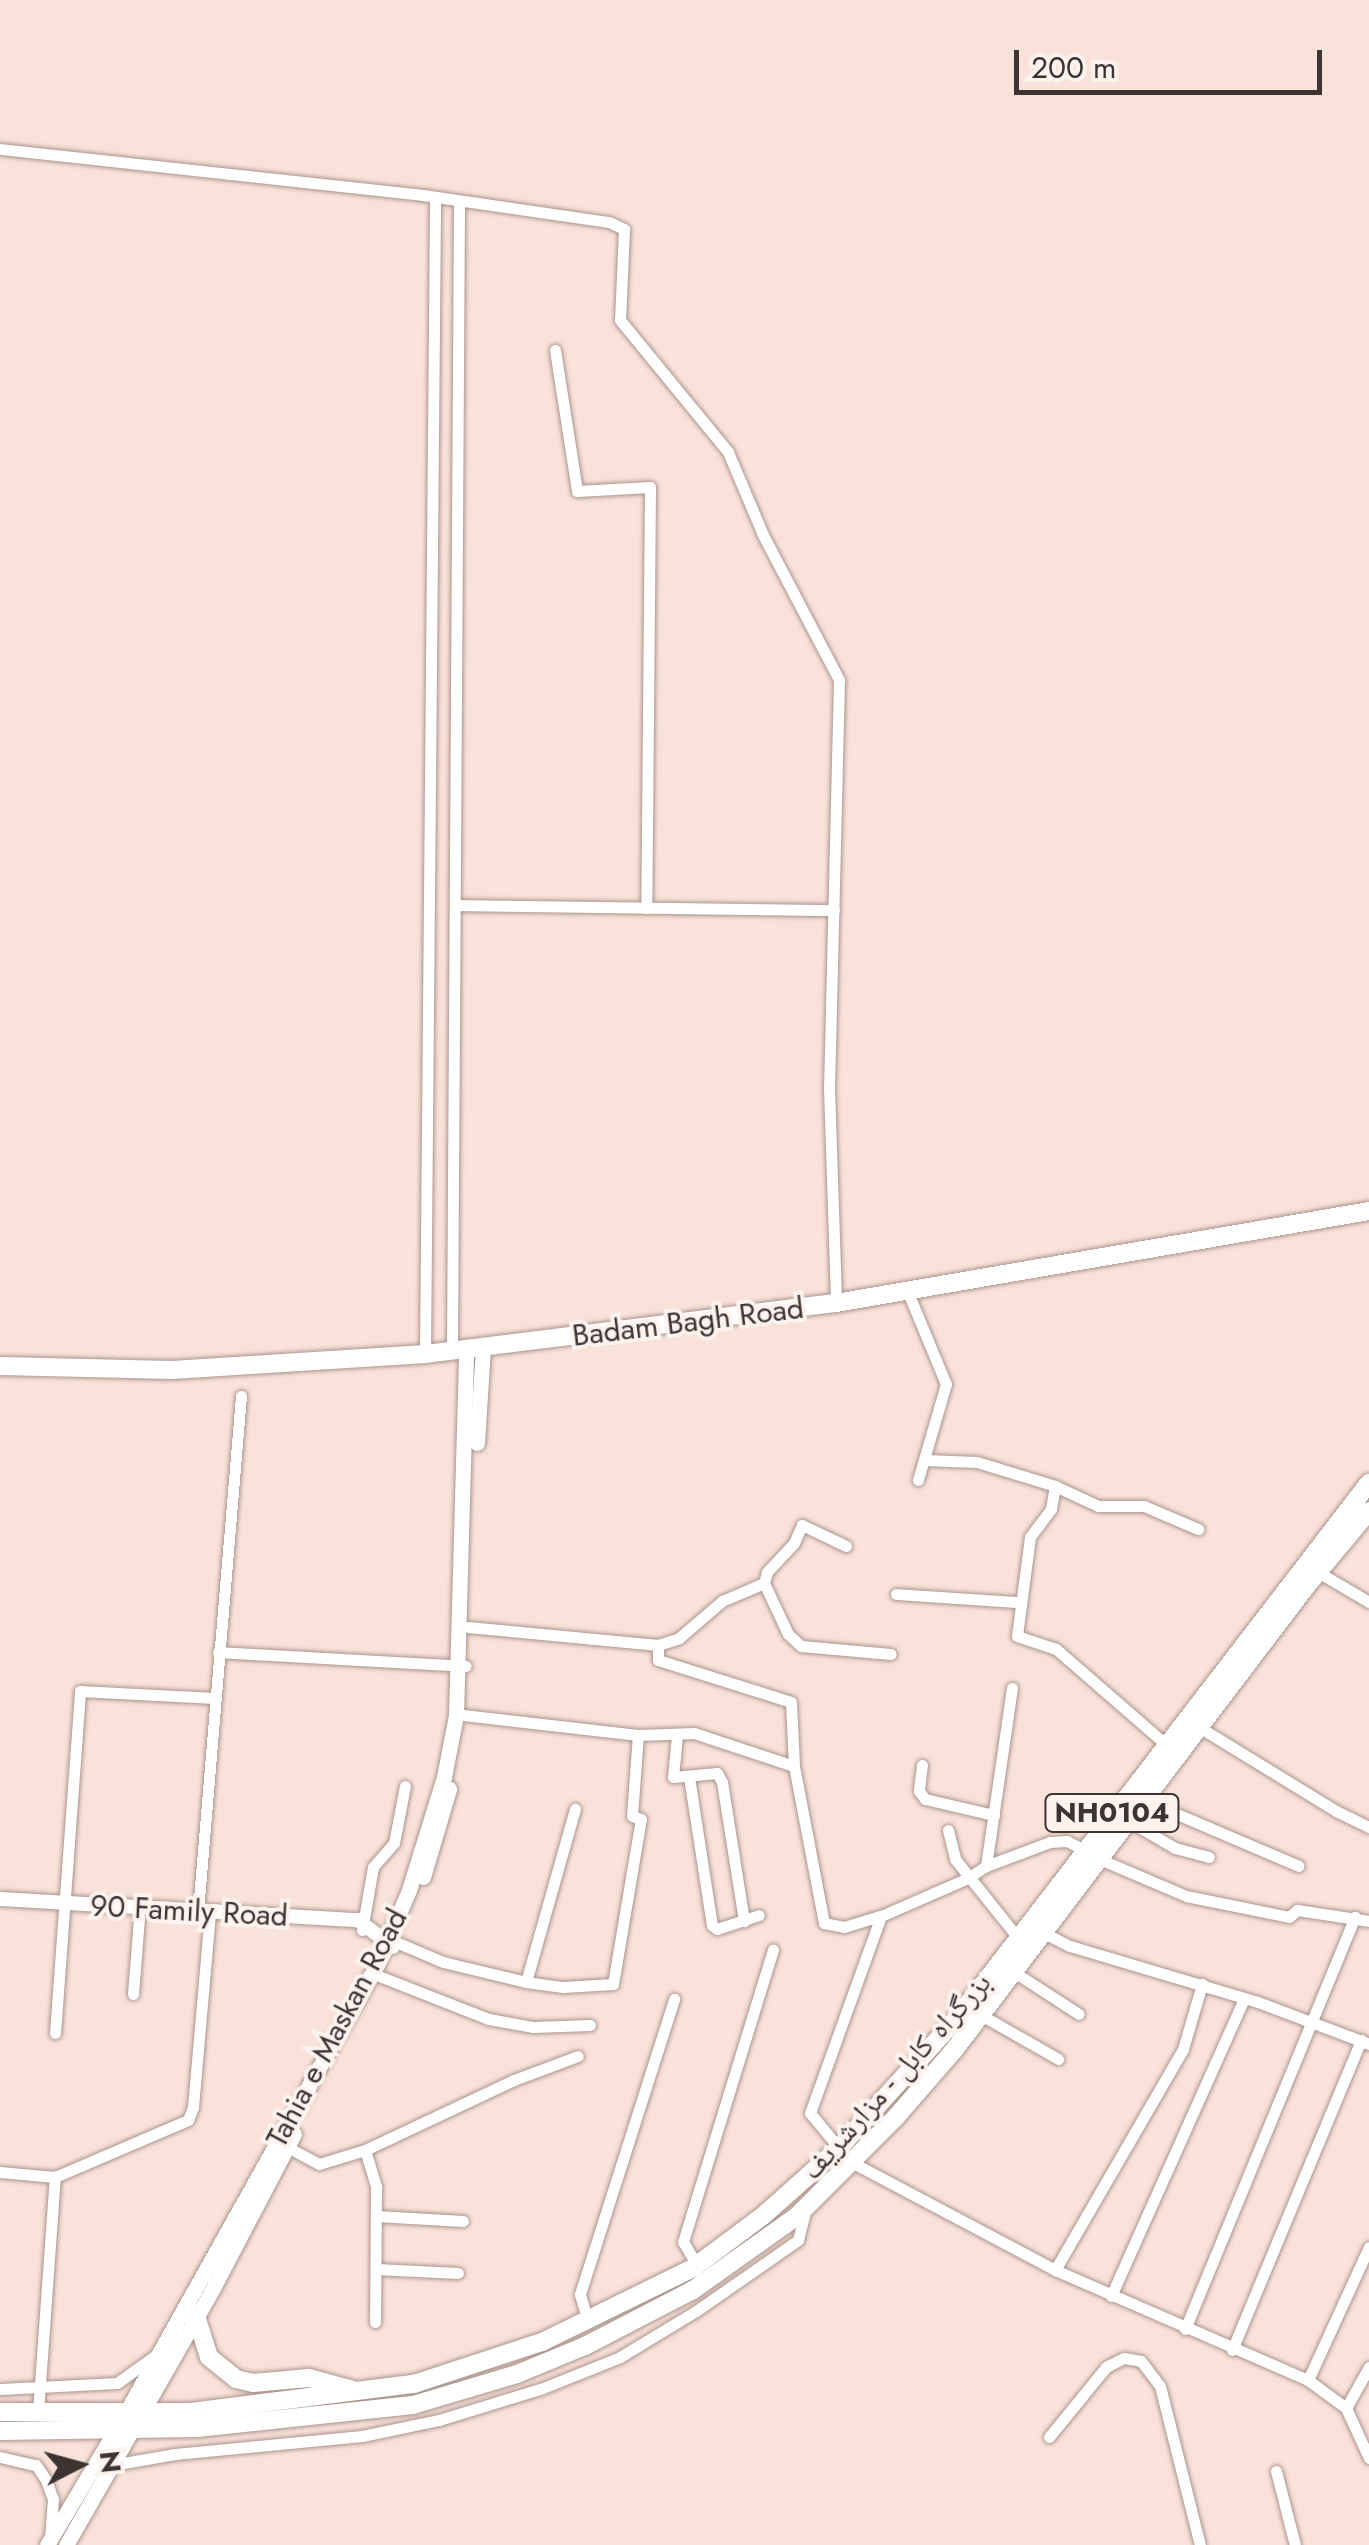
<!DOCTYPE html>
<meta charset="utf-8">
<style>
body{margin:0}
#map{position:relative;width:1369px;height:2545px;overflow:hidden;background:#f9e2d9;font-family:Jost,"Noto Naskh Arabic",sans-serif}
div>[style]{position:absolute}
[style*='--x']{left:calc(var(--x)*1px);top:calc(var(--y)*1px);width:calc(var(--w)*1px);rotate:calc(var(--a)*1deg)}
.roads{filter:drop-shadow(0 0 2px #aa958c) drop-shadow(0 0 2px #aa958c)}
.minor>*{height:11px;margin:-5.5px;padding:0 5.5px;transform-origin:5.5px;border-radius:5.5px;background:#fff}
.tertiary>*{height:14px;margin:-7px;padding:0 7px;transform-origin:7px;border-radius:7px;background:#fff}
.secondary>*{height:15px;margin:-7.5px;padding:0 7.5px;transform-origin:7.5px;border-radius:7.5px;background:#fff}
.primary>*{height:18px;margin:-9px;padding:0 9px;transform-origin:9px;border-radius:9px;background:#fff}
.trunk>*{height:18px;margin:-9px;padding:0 9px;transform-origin:9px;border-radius:9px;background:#fff}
span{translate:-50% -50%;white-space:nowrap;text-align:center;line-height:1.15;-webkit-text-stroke:8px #fcf3ef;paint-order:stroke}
.shield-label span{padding:2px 8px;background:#fcf3ef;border:2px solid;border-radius:8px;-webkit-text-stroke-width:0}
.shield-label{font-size:28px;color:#3d3431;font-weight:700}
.street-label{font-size:30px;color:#3d3431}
.north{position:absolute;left:30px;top:2415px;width:100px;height:100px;-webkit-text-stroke:8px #fcf3ef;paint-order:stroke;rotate:84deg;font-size:28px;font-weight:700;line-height:40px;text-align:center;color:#3d3431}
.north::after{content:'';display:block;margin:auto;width:35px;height:45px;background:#3d3431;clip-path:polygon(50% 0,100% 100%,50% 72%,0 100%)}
.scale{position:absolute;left:1014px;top:50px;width:308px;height:45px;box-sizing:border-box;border:5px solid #3d3431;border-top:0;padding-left:12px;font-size:30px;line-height:35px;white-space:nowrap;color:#3d3431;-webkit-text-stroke:8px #fcf3ef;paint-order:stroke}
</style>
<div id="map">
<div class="roads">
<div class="minor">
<i style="--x:0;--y:149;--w:425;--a:6.2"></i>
<i style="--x:423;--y:195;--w:188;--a:8.3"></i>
<i style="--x:609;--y:222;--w:17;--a:25"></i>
<i style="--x:624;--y:229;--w:91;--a:92.5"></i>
<i style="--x:620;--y:320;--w:171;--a:50.7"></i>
<i style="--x:728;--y:452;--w:90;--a:67.1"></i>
<i style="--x:763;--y:535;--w:164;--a:62.3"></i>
<i style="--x:839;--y:680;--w:408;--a:91.4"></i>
<i style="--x:829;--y:1088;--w:215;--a:88.1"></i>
<i style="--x:555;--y:350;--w:143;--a:81.1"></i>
<i style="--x:577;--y:491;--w:73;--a:-3.1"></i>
<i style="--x:650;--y:487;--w:421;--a:90.5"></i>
<i style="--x:455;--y:905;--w:379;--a:0.8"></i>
<i style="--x:907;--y:1290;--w:102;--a:67.5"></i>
<i style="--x:946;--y:1384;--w:100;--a:106.3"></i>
<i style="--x:452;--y:1350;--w:1148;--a:-89.65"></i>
<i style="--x:425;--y:1354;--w:1156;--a:-89.5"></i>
<i style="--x:924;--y:1460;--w:53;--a:2.2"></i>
<i style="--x:977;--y:1462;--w:82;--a:17.1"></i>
<i style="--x:1055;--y:1486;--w:47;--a:24.9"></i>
<i style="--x:1098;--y:1506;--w:46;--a:0"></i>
<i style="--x:1144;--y:1506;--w:59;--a:23.1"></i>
<i style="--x:1055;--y:1486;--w:23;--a:100"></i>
<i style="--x:1051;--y:1509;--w:35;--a:127"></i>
<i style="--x:1030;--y:1537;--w:100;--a:97.5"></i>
<i style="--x:1017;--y:1636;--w:41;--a:18.4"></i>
<i style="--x:1056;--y:1649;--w:143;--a:41"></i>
<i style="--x:846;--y:1546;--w:49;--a:-154.5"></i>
<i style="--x:802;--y:1525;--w:20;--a:114"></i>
<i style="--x:794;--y:1543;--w:40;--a:133"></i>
<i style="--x:767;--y:1572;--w:11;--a:105"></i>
<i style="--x:764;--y:1583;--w:56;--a:64.8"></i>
<i style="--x:788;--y:1634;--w:18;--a:43"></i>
<i style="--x:801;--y:1646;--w:90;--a:5.1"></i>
<i style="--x:1318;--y:1572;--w:59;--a:30.5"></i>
<i style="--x:896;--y:1594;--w:122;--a:3.8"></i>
<i style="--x:468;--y:1627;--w:191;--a:5.4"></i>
<i style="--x:658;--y:1645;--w:22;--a:-18"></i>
<i style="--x:679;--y:1638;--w:57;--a:-40.7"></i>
<i style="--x:722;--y:1601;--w:46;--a:-23.2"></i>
<i style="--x:658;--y:1645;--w:15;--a:90"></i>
<i style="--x:658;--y:1660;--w:139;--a:17.5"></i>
<i style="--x:791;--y:1702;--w:64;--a:87.3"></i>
<i style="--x:794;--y:1766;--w:160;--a:79.2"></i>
<i style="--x:824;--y:1923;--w:20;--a:11"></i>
<i style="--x:844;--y:1927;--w:39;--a:-17"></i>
<i style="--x:881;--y:1916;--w:95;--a:-23.6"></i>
<i style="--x:968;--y:1878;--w:22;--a:-34"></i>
<i style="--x:986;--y:1866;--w:68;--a:-20.6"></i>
<i style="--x:1050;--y:1842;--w:17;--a:-3"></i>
<i style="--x:1067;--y:1841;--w:19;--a:28"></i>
<i style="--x:218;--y:1652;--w:248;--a:3.2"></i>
<i style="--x:463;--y:1715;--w:176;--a:6.5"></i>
<i style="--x:638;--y:1735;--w:56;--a:-2"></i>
<i style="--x:694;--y:1733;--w:105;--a:18.3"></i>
<i style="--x:1199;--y:1727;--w:161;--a:31.5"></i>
<i style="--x:1336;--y:1811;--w:37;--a:26"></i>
<i style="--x:677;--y:1735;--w:42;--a:95.4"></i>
<i style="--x:673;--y:1777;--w:44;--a:-5.2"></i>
<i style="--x:717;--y:1773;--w:10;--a:61"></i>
<i style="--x:722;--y:1782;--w:141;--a:81"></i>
<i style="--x:922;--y:1765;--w:26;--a:97"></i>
<i style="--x:919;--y:1791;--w:10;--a:53"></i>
<i style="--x:925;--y:1799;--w:71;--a:13.1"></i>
<i style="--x:689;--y:1777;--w:150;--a:81.2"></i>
<i style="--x:712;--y:1925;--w:6;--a:39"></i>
<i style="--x:717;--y:1929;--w:44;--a:-18.4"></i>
<i style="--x:1144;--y:1800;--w:168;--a:23.1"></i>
<i style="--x:1127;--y:1820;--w:56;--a:30.3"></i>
<i style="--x:1175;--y:1848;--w:35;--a:15"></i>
<i style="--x:948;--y:1830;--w:30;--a:76"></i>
<i style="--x:955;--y:1859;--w:101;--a:51.4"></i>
<i style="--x:1097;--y:1858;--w:97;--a:23.1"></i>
<i style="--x:1186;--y:1896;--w:105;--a:11.5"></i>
<i style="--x:1289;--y:1917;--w:11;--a:-41"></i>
<i style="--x:1297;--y:1910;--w:73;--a:8.7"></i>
<i style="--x:986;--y:1866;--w:180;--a:-81.7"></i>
<i style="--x:198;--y:1911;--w:517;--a:-85.23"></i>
<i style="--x:362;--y:1930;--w:64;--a:-80.1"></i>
<i style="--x:373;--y:1867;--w:32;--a:-49"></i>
<i style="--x:394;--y:1843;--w:58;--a:-79.1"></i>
<i style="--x:1044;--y:1933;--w:29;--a:27"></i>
<i style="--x:1070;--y:1946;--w:196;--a:16.6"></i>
<i style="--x:1258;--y:2002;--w:119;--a:20.7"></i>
<i style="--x:396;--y:1942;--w:51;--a:23.1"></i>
<i style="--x:443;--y:1962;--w:85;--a:13.5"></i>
<i style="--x:526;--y:1982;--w:37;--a:8"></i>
<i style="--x:563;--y:1987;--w:50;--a:-3.4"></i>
<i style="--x:613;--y:1984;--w:167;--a:-80.4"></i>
<i style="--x:641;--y:1819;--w:9;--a:-162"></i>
<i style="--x:632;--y:1816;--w:81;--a:-85.8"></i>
<i style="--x:1014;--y:1972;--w:77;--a:32.9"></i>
<i style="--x:379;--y:1976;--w:118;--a:21.4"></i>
<i style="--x:489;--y:2019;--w:45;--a:10.3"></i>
<i style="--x:533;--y:2027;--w:57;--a:-2"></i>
<i style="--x:526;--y:1982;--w:180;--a:-74.2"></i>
<i style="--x:133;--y:1994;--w:77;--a:-85.5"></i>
<i style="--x:981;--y:2015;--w:89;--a:29.7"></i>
<i style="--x:55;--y:2033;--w:343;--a:-85.8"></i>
<i style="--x:80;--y:1691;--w:134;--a:3"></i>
<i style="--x:287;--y:2147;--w:36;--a:28"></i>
<i style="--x:319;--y:2164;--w:48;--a:-16.9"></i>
<i style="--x:365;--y:2150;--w:165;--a:-25.2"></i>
<i style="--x:514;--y:2080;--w:68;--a:-20.6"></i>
<i style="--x:839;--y:2148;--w:45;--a:-129.6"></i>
<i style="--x:810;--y:2113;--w:209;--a:-70.2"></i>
<i style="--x:365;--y:2150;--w:39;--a:73"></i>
<i style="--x:376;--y:2187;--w:135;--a:90.4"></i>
<i style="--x:853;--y:2163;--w:229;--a:27.9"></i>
<i style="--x:1055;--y:2270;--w:276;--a:23.5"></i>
<i style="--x:1308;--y:2380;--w:47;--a:36.4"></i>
<i style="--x:1346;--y:2408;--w:55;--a:65.3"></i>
<i style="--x:0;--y:2172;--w:55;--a:5.2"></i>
<i style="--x:55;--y:2177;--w:145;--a:-23.2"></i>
<i style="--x:188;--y:2120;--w:14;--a:-69"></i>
<i style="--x:193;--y:2107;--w:196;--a:-85"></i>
<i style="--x:376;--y:2216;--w:87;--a:3.3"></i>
<i style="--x:697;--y:2265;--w:27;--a:-121"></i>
<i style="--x:683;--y:2242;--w:306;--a:-72.9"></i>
<i style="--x:376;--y:2269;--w:82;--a:2.8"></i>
<i style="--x:1055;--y:2270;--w:255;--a:-59.9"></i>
<i style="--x:1183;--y:2049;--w:68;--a:-73.7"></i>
<i style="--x:1111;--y:2296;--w:326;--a:-65.9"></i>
<i style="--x:588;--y:2321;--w:28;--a:-107"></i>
<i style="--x:580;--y:2294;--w:310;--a:-72.3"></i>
<i style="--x:1185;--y:2329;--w:446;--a:-67.6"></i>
<i style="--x:1232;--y:2350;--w:336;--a:-67.4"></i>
<i style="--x:1308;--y:2380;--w:146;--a:-65.4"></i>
<i style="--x:0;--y:2389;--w:117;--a:-2.9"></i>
<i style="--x:117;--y:2383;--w:48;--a:-35.7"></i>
<i style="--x:1346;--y:2408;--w:47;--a:-60.7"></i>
<i style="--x:38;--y:2412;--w:236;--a:-85.9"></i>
<i style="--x:1049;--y:2437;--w:90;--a:-50.8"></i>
<i style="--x:1106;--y:2367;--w:20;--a:-27"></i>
<i style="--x:1124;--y:2358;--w:17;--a:10"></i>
<i style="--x:1141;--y:2361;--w:31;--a:53"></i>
<i style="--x:1160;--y:2386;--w:164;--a:75.9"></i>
<i style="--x:0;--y:2457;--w:37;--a:13"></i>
<i style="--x:36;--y:2465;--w:18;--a:56"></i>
<i style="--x:46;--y:2480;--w:20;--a:70"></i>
<i style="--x:53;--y:2499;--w:40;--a:94.3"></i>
<i style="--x:112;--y:2465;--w:64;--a:-9.9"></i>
<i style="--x:175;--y:2454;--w:188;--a:-5.5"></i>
<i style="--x:362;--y:2436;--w:79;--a:-11.7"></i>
<i style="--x:439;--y:2420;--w:109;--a:-17.1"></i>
<i style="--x:543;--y:2388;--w:83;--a:-21.9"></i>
<i style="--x:620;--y:2357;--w:89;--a:-31.2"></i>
<i style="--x:696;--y:2311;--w:124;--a:-34.8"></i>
<i style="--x:798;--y:2240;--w:30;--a:-76"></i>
<i style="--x:1276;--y:2471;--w:76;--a:75.6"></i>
</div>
<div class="tertiary">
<i style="--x:0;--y:1899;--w:359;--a:3.4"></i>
<i style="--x:358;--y:1920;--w:44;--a:37.6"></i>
</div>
<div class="secondary">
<i style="--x:477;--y:1443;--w:96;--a:-86.4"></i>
<i style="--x:423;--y:1877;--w:92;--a:-73.5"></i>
<i style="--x:47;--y:2545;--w:152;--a:-59.2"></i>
<i style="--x:125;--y:2414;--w:516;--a:-60.75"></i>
<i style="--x:377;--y:1964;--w:81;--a:-66.6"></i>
<i style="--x:409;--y:1890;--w:118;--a:-72.8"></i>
<i style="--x:444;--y:1777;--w:63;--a:-79"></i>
<i style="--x:456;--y:1715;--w:367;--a:-88.4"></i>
<i style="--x:66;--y:2545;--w:296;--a:-60.2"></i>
<i style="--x:213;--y:2288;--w:174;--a:-62.3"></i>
</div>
<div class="primary">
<i style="--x:0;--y:1366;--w:172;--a:1.3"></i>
<i style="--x:172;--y:1370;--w:254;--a:-3.6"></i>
<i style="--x:425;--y:1354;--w:414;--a:-7.1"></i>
<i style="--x:836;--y:1303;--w:541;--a:-9.79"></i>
</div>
<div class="trunk">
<i style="--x:196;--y:2316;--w:43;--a:72.4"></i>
<i style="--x:209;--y:2357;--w:35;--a:39"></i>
<i style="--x:236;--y:2379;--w:17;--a:13"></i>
<i style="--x:253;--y:2383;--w:56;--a:-5.1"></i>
<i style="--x:309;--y:2378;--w:46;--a:15.3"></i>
<i style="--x:0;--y:2412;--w:191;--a:0"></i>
<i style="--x:191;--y:2412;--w:225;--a:-7.2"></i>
<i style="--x:414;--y:2384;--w:135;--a:-18.2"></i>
<i style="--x:542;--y:2342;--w:168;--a:-26.1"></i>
<i style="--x:693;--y:2268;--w:89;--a:-36.7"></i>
<i style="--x:764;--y:2215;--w:101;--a:-41.8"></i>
<i style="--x:839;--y:2148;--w:177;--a:-47.7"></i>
<i style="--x:958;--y:2017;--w:674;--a:-52.42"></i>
<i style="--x:0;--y:2431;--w:197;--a:-0.9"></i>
<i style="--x:197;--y:2428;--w:217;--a:-6.1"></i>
<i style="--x:413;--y:2405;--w:109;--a:-16.6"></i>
<i style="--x:517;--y:2374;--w:74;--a:-22.4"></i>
<i style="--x:585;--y:2346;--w:122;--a:-27.4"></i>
<i style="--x:693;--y:2290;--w:128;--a:-35.4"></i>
<i style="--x:797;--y:2216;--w:139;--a:-45"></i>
<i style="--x:895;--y:2118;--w:91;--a:-49"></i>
<i style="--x:955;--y:2049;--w:584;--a:-52.8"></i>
<i style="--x:1308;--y:1584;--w:95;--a:-50.1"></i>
</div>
</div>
<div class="shield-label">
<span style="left:1112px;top:1813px">NH0104</span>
</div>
<div class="street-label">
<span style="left:688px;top:1322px;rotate:-7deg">Badam Bagh Road</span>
<span style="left:189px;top:1911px;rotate:3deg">90 Family Road</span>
<span style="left:337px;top:2028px;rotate:-62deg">Tahia e Maskan Road</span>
<span style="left:896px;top:2076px;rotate:-48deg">بزرگراه کابل - مزارشریف</span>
</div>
<div class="north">N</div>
<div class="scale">200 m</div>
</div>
